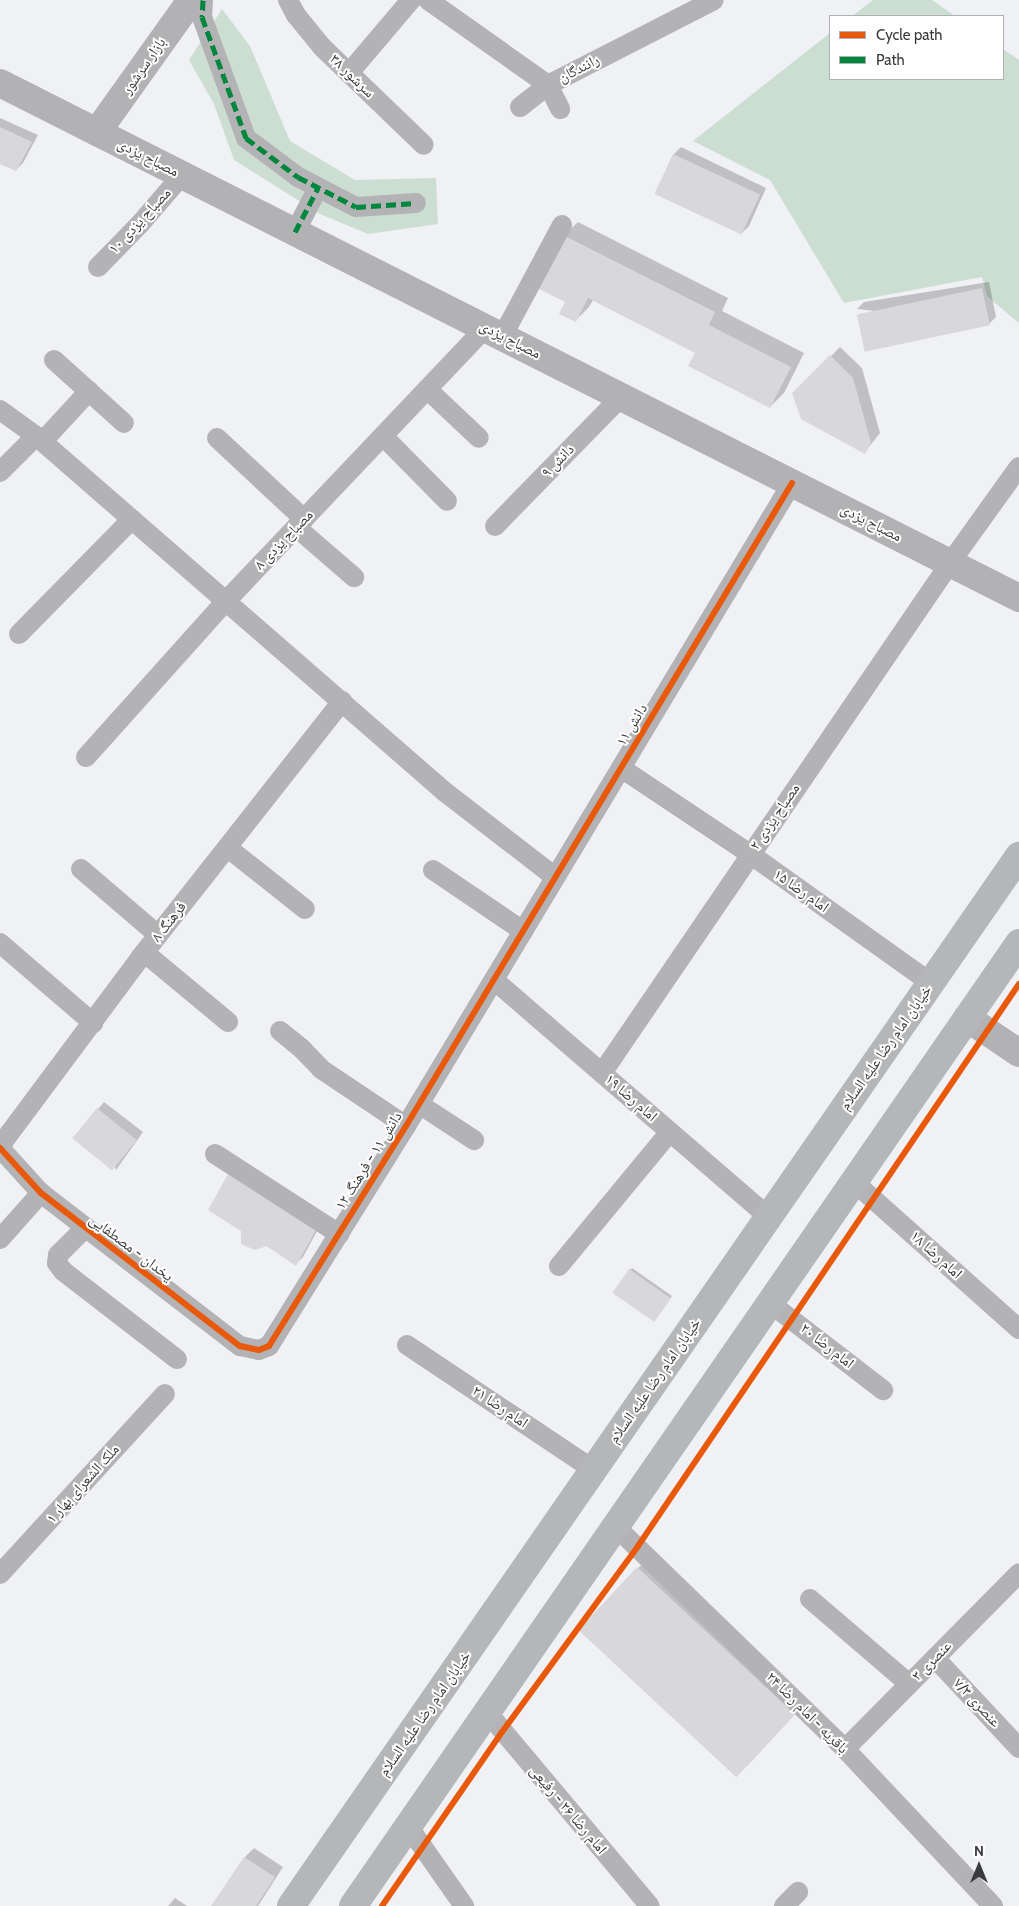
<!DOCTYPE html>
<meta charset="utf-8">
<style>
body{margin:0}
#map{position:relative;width:1019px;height:1906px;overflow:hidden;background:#f0f1f5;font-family:Cabin,"Noto Naskh Arabic",sans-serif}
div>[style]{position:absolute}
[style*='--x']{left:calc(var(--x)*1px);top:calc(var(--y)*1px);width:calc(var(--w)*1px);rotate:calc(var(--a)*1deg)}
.green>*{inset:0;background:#ccded1}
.shadow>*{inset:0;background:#0003}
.building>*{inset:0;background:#d8d8db;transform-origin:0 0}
.street>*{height:20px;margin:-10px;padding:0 10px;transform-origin:10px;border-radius:10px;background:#b3b2b4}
.secondary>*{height:28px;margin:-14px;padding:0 14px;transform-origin:14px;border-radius:14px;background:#b2b1b3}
.primary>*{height:28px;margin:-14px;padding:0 14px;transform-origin:14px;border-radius:14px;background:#b5b6b7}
.quiet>*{height:5px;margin-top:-2.5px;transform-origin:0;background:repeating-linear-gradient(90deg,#00873e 0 10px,transparent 0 15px)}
.cycleway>*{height:6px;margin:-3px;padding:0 3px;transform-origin:3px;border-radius:3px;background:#e8590c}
span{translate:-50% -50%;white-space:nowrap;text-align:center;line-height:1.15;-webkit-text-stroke:4px #fefefe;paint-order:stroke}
.street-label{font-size:15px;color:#393a3d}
.legend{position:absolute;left:829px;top:15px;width:175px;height:65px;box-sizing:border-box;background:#fefefe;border:1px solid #afb0b1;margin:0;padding:6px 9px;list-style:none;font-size:15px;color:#393a3d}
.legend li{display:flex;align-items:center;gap:10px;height:25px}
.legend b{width:25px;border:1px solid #afb0b1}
.north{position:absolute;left:954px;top:1841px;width:50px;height:50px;-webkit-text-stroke:4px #fefefe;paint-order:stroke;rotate:0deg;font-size:14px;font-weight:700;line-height:20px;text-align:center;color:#393a3d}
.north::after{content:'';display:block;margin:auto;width:18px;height:22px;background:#393a3d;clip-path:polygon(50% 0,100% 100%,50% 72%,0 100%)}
</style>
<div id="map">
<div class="green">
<i style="clip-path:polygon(873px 0,932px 0,955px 16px,852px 16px)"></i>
<i style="clip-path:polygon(222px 9px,250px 46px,290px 141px,355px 180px,436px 178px,438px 224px,368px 234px,320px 214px,234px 160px,214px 104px,189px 60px)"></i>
<i style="clip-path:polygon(830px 33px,830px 79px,1003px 79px,1003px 49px,1019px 60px,1019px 323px,987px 296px,982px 277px,844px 303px,770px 180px,693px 141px)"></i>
</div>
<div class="shadow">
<i style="clip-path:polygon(0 118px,38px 135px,23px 163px,16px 170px,0 163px)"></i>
<i style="clip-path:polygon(681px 147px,766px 188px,749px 226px,742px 233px,656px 193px,674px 154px)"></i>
<i style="clip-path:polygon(578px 222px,728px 298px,722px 311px,804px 353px,784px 393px,770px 407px,696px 352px,593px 300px,589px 307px,575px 321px,567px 302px,564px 235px)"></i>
<i style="clip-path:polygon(989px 282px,996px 317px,989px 324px,857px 309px,864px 302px)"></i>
<i style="clip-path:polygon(840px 347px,862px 368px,880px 433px,865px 452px,794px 394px)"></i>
<i style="clip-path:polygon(104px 1102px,143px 1132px,116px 1170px,98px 1109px)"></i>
<i style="clip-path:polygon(322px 1222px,303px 1257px,296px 1264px,242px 1231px)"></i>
<i style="clip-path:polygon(632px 1268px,672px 1296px,656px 1319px,630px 1270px)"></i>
<i style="clip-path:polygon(648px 1559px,805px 1703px,747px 1766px,638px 1568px)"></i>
<i style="clip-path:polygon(254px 1848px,283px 1867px,258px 1906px,213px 1906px,245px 1857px)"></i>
<i style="clip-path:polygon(175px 1898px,187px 1906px,168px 1906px)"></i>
</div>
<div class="building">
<i style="clip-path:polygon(0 127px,32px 142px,16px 171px,0 164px)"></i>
<i style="left:673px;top:154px;width:96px;height:44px;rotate:25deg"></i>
<i style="clip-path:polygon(563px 235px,715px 312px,709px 325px,791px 367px,770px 408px,688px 366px,695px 353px,588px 298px,576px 322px,559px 314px,565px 302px,535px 287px)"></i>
<i style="left:982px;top:288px;width:38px;height:128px;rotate:78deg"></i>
<i style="clip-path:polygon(830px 355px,853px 378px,871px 443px,865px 454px,801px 419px,792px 393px)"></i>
<i style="left:97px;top:1108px;width:51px;height:39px;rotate:39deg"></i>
<i style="clip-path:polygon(228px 1174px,316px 1230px,296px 1266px,267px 1246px,255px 1250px,241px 1244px,241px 1231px,208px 1210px)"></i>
<i style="left:629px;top:1269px;width:51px;height:29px;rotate:35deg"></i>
<i style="left:637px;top:1567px;width:216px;height:86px;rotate:43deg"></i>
<i style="clip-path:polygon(244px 1857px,275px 1877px,256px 1906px,211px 1906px)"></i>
</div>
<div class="street">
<i style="--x:203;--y:0;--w:17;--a:93"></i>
<i style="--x:202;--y:17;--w:129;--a:70"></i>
<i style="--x:246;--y:138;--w:65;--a:36.9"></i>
<i style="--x:298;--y:177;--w:65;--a:27.3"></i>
<i style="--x:356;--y:207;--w:60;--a:-3.8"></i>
<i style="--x:288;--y:0;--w:17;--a:62"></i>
<i style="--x:296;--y:15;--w:41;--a:50.9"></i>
<i style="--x:322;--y:47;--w:141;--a:43.9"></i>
<i style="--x:428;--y:0;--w:147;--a:35.3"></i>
<i style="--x:548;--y:85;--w:27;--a:63"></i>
<i style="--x:349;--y:73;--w:96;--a:-49.7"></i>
<i style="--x:520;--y:107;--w:36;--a:-38"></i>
<i style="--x:548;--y:85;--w:186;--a:-27.1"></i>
<i style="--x:295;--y:232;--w:50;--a:-62.4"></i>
<i style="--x:98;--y:267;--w:60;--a:-45.7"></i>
<i style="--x:140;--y:224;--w:65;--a:-49.4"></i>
<i style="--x:502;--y:337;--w:127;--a:-61.8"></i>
<i style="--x:54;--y:360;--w:94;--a:42"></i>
<i style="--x:427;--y:389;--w:71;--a:43.3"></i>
<i style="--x:0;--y:410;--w:44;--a:35.8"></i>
<i style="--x:36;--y:436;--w:542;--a:41.04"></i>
<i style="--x:445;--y:792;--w:139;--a:37.7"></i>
<i style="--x:383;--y:436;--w:91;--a:45.4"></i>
<i style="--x:217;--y:438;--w:119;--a:43"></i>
<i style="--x:43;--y:441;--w:68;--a:-47.4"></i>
<i style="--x:0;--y:472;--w:51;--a:-45"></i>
<i style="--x:495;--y:526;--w:180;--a:-45.7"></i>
<i style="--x:296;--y:527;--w:77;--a:40.8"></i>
<i style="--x:19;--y:634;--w:161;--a:-45.5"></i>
<i style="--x:86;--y:757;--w:210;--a:-48.1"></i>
<i style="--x:226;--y:601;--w:376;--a:-46.5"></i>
<i style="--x:621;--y:768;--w:155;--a:33.7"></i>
<i style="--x:750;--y:854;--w:222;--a:35.5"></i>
<i style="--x:228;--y:848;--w:98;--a:38.4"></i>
<i style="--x:81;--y:869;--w:101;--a:40.6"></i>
<i style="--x:433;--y:870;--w:109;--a:34.1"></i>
<i style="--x:0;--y:943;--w:123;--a:40.7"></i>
<i style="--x:145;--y:953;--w:108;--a:39.7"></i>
<i style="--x:494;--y:980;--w:363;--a:40.8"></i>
<i style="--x:280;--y:1031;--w:28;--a:39"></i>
<i style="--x:302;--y:1049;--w:28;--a:46"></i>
<i style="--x:321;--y:1069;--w:102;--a:33.8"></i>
<i style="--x:602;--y:1073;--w:617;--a:-55.69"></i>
<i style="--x:950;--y:563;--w:118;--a:-54.3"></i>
<i style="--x:419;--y:1104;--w:66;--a:33.2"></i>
<i style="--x:0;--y:1146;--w:234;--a:-53.3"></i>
<i style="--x:140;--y:958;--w:327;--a:-51.8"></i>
<i style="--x:0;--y:1148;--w:61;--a:47.7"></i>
<i style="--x:41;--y:1193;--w:251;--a:37.6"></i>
<i style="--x:240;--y:1346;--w:19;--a:12"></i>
<i style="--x:259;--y:1350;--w:11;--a:-22"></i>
<i style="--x:269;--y:1346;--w:259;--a:-58.1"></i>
<i style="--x:406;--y:1126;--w:750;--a:-59.02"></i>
<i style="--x:215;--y:1154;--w:148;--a:32.8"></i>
<i style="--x:854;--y:1182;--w:221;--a:41.7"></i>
<i style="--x:85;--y:1228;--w:38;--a:135"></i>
<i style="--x:58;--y:1255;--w:8;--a:97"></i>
<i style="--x:57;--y:1263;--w:10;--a:53"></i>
<i style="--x:63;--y:1271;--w:144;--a:37.7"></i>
<i style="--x:0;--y:1239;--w:62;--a:-48.3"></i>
<i style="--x:559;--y:1266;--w:174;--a:-50.4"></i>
<i style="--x:770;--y:1303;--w:143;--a:37.6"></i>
<i style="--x:407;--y:1345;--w:225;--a:33.8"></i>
<i style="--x:615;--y:1526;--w:320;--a:44.1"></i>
<i style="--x:845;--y:1749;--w:216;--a:46.7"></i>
<i style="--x:0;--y:1574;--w:244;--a:-47.5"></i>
<i style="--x:810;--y:1599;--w:130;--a:40.6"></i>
<i style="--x:935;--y:1658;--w:123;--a:47"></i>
<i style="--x:487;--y:1712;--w:253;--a:50"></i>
<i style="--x:845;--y:1749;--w:247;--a:-45.3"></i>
<i style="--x:408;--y:1826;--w:98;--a:55"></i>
<i style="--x:784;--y:1906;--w:20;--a:-45"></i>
</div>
<div class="secondary">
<i style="--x:0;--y:83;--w:1142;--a:26.81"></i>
<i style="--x:97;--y:132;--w:162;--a:-54.5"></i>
<i style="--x:967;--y:1018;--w:63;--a:33.9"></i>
</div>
<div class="primary">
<i style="--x:291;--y:1906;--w:1278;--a:-55.27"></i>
<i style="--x:353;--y:1906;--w:1171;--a:-55.33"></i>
</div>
<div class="quiet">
<i style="--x:203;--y:0;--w:17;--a:93"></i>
<i style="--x:202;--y:17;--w:129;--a:70"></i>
<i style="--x:246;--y:138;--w:65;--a:36.9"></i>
<i style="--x:298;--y:177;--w:65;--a:27.3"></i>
<i style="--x:356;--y:207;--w:60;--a:-3.8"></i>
<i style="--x:295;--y:232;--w:50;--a:-62.4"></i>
</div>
<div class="cycleway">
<i style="--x:0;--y:1148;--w:61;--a:47.7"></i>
<i style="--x:41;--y:1193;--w:251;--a:37.6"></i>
<i style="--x:240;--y:1346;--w:19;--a:12"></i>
<i style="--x:259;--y:1350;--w:11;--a:-22"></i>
<i style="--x:269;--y:1346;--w:259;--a:-58.1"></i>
<i style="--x:406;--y:1126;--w:750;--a:-59.02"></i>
<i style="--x:382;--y:1906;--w:211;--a:-55.4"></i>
<i style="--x:502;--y:1732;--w:230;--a:-53.8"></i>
<i style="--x:638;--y:1546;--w:679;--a:-55.87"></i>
</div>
<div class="street-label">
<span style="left:144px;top:66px;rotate:-55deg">بازار سرشور</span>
<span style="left:579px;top:69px;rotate:-27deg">رانندگان</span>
<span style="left:352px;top:76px;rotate:44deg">سرشور ۳۸</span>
<span style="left:148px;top:158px;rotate:27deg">مصباح یزدی</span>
<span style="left:140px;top:221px;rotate:-47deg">مصباح یزدی ۱۰</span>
<span style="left:510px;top:340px;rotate:27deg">مصباح یزدی</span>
<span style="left:558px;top:461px;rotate:-46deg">دانش ۹</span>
<span style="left:871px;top:523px;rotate:27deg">مصباح یزدی</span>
<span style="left:284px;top:540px;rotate:-46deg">مصباح یزدی ۸</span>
<span style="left:632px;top:725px;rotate:-59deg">دانش ۱۱</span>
<span style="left:775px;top:817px;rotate:-56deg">مصباح یزدی ۲</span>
<span style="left:801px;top:891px;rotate:35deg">امام رضا ۱۵</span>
<span style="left:169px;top:922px;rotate:-52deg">فرهنگ ۸</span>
<span style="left:886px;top:1048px;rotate:-55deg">خیابان امام رضا علیه السلام</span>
<span style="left:631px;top:1098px;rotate:41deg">امام رضا ۱۹</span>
<span style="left:369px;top:1161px;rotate:-58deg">دانش ۱۱ - فرهنگ ۱۲</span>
<span style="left:131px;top:1248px;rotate:37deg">یخدان - مصطفایی</span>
<span style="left:936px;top:1255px;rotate:42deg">امام رضا ۱۸</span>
<span style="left:827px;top:1346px;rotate:38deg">امام رضا ۲۰</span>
<span style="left:655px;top:1381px;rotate:-55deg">خیابان امام رضا علیه السلام</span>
<span style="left:500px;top:1407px;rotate:34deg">امام رضا ۲۱</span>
<span style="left:83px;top:1484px;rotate:-48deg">ملک الشعرای بهار ۱</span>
<span style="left:932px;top:1661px;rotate:-45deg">عنصری ۳</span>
<span style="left:977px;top:1703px;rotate:47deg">عنصری ۷/۳</span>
<span style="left:807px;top:1713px;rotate:45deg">باقریه - امام رضا ۲۴</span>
<span style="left:425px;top:1714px;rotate:-55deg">خیابان امام رضا علیه السلام</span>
<span style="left:568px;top:1810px;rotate:50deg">امام رضا ۲۶ - رفیعی</span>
</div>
<ul class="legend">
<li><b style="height:6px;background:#e8590c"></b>Cycle path</li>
<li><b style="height:6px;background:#00873e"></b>Path</li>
</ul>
<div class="north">N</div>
</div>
